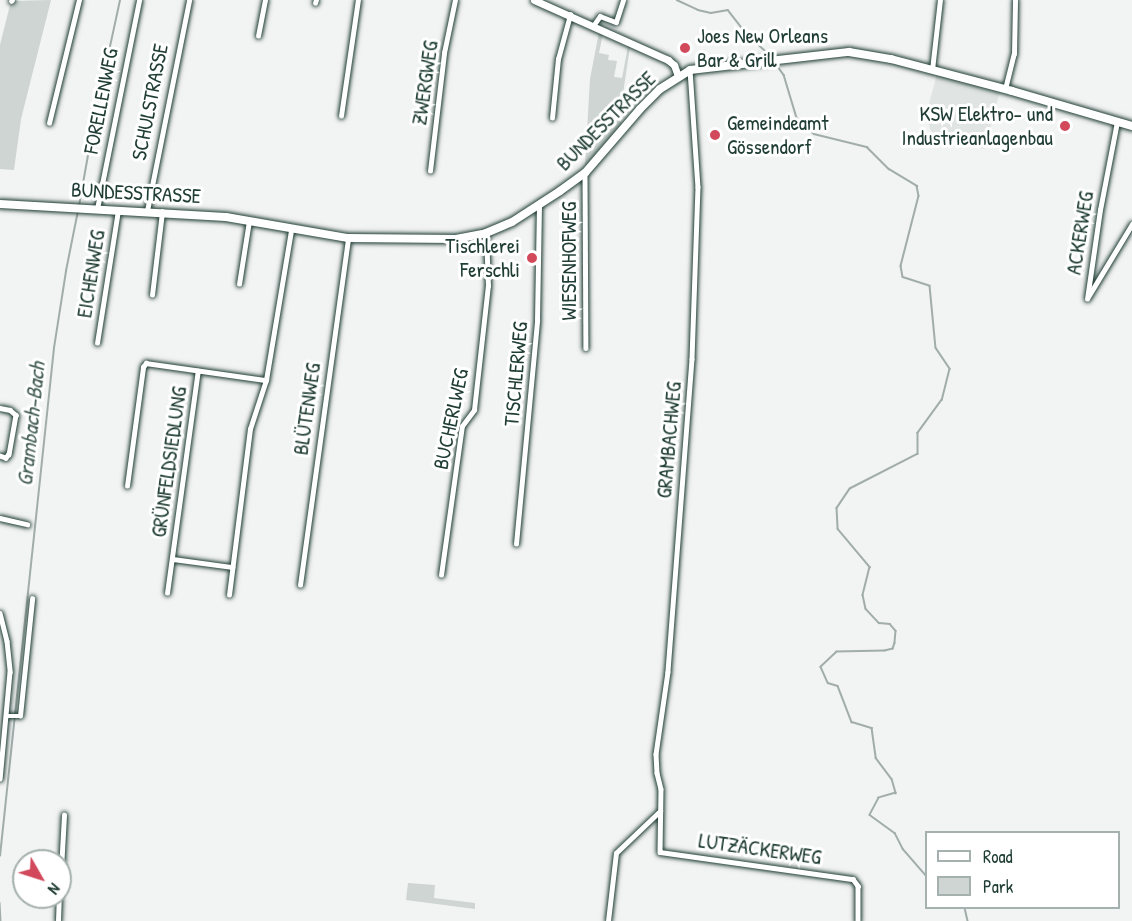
<!DOCTYPE html>
<meta charset="utf-8">
<style>
body{margin:0}
#map{position:relative;width:1132px;height:921px;overflow:hidden;background:#f2f3f3;font-family:"Patrick Hand",sans-serif}
div>[style]{position:absolute}
[style*='--x']{left:calc(var(--x)*1px);top:calc(var(--y)*1px);width:calc(var(--w)*1px);rotate:calc(var(--a)*1deg)}
.built>*{inset:0;background:#e0e4e3}
.green>*{inset:0;background:#ced5d3}
.stream>*{height:1.5px;margin:-0.75px;padding:0 0.75px;transform-origin:0.75px;border-radius:0.75px;background:#a1adaa}
.roads{filter:drop-shadow(0 0 2px #1f3d34) drop-shadow(0 0 2px #1f3d34)}
.street>*{height:4.5px;margin:-2.25px;padding:0 2.25px;transform-origin:2.25px;border-radius:2.25px;background:#fff}
.secondary>*{height:7px;margin:-3.5px;padding:0 3.5px;transform-origin:3.5px;border-radius:3.5px;background:#fff}
.primary>*{height:8px;margin:-4px;padding:0 4px;transform-origin:4px;border-radius:4px;background:#fff}
.dots>*{width:16px;height:16px;translate:-50% -50%;box-sizing:border-box;border:3px solid #fff;border-radius:50%}
span{translate:-50% -50%;white-space:nowrap;text-align:center;line-height:1.15;-webkit-text-stroke:6px #fff;paint-order:stroke}
.poi-label{font-size:21px;color:#1f3d34}
.left{translate:0 -50%;text-align:left}
.right{translate:-100% -50%;text-align:right}
.street-label{font-size:21px;color:#1f3d34}
.water-label{font-size:22px;color:#465f57;font-style:italic}
.legend{position:absolute;left:925px;top:831px;width:195px;height:78px;box-sizing:border-box;background:#fff;border:2px solid #a5b1ae;margin:0;padding:8px 10px;list-style:none;font-size:18px;color:#1f3d34}
.legend li{display:flex;align-items:center;gap:12px;height:30px}
.legend b{width:30px;border:2px solid #a5b1ae}
.north{position:absolute;left:12px;top:849px;width:60px;height:60px;box-sizing:border-box;background:#fff;border:2px solid #a5b1ae;border-radius:50%;rotate:129deg;font-size:16px;font-weight:700;line-height:24px;text-align:center;color:#1f3d34}
.north::after{content:'';display:block;margin:auto;width:21px;height:27px;background:#d1495b;clip-path:polygon(50% 0,100% 100%,50% 72%,0 100%)}
</style>
<div id="map">
<div class="built">
<i style="clip-path:polygon(937px 74px,1000px 91px,985px 149px,933px 138px,926px 115px)"></i>
</div>
<div class="green">
<i style="clip-path:polygon(51px 0,21px 119px,14px 170px,0 169px,0 45px,11px 1px)"></i>
<i style="clip-path:polygon(599px 32px,603px 34px,599px 53px,609px 55px,608px 60px,617px 61px,614px 77px,622px 78px,628px 46px,630px 47px,619px 120px,622px 123px,585px 166px,590px 79px)"></i>
<i style="clip-path:polygon(408px 883px,435px 885px,434px 898px,475px 903px,475px 909px,406px 900px)"></i>
</div>
<div class="stream">
<i style="--x:677;--y:0;--w:23;--a:25"></i>
<i style="--x:698;--y:10;--w:13;--a:13"></i>
<i style="--x:711;--y:13;--w:17;--a:-10"></i>
<i style="--x:728;--y:10;--w:28;--a:52"></i>
<i style="--x:745;--y:32;--w:37;--a:43"></i>
<i style="--x:776;--y:64;--w:14;--a:54"></i>
<i style="--x:784;--y:75;--w:45;--a:73.2"></i>
<i style="--x:797;--y:118;--w:23;--a:43"></i>
<i style="--x:814;--y:134;--w:55;--a:13.8"></i>
<i style="--x:867;--y:147;--w:31;--a:45"></i>
<i style="--x:889;--y:169;--w:33;--a:31"></i>
<i style="--x:917;--y:186;--w:10;--a:79"></i>
<i style="--x:919;--y:196;--w:72;--a:104.4"></i>
<i style="--x:901;--y:266;--w:11;--a:80"></i>
<i style="--x:903;--y:277;--w:28;--a:18"></i>
<i style="--x:930;--y:286;--w:62;--a:84.5"></i>
<i style="--x:936;--y:348;--w:25;--a:56"></i>
<i style="--x:950;--y:369;--w:32;--a:104"></i>
<i style="--x:942;--y:400;--w:41;--a:126"></i>
<i style="--x:918;--y:433;--w:21;--a:90"></i>
<i style="--x:918;--y:454;--w:76;--a:152.8"></i>
<i style="--x:850;--y:489;--w:23;--a:124"></i>
<i style="--x:837;--y:508;--w:21;--a:87"></i>
<i style="--x:838;--y:529;--w:50;--a:49.9"></i>
<i style="--x:870;--y:567;--w:29;--a:104"></i>
<i style="--x:863;--y:595;--w:14;--a:78"></i>
<i style="--x:866;--y:609;--w:19;--a:47"></i>
<i style="--x:879;--y:623;--w:11;--a:5"></i>
<i style="--x:890;--y:624;--w:9;--a:49"></i>
<i style="--x:896;--y:631;--w:12;--a:95"></i>
<i style="--x:895;--y:643;--w:6;--a:108"></i>
<i style="--x:893;--y:649;--w:8;--a:166"></i>
<i style="--x:885;--y:651;--w:48;--a:178.8"></i>
<i style="--x:837;--y:652;--w:22;--a:137"></i>
<i style="--x:821;--y:667;--w:17;--a:66"></i>
<i style="--x:828;--y:683;--w:10;--a:17"></i>
<i style="--x:838;--y:686;--w:39;--a:69"></i>
<i style="--x:852;--y:722;--w:21;--a:17"></i>
<i style="--x:872;--y:728;--w:30;--a:82"></i>
<i style="--x:876;--y:758;--w:26;--a:53"></i>
<i style="--x:892;--y:779;--w:15;--a:74"></i>
<i style="--x:896;--y:793;--w:18;--a:164"></i>
<i style="--x:879;--y:798;--w:19;--a:118"></i>
<i style="--x:870;--y:815;--w:31;--a:36"></i>
<i style="--x:895;--y:833;--w:18;--a:63"></i>
<i style="--x:903;--y:849;--w:35;--a:49"></i>
<i style="--x:79;--y:206;--w:91;--a:-79.9"></i>
<i style="--x:95;--y:116;--w:119;--a:-77.8"></i>
<i style="--x:0;--y:856;--w:511;--a:-83.93"></i>
<i style="--x:54;--y:348;--w:78;--a:-81.1"></i>
<i style="--x:66;--y:271;--w:61;--a:-78.7"></i>
<i style="--x:0;--y:903;--w:18;--a:87"></i>
<i style="--x:965;--y:908;--w:13;--a:77"></i>
</div>
<div class="roads">
<div class="street">
<i style="--x:11;--y:1;--w:1;--a:-45"></i>
<i style="--x:315;--y:3;--w:3;--a:-72"></i>
<i style="--x:593;--y:26;--w:12;--a:-55"></i>
<i style="--x:600;--y:16;--w:17;--a:21"></i>
<i style="--x:616;--y:22;--w:23;--a:-72"></i>
<i style="--x:258;--y:36;--w:37;--a:-79"></i>
<i style="--x:690;--y:70;--w:117;--a:86.1"></i>
<i style="--x:698;--y:187;--w:172;--a:92"></i>
<i style="--x:692;--y:359;--w:314;--a:94.4"></i>
<i style="--x:668;--y:672;--w:83;--a:98.3"></i>
<i style="--x:656;--y:754;--w:19;--a:87"></i>
<i style="--x:657;--y:773;--w:16;--a:76"></i>
<i style="--x:661;--y:789;--w:63;--a:90.9"></i>
<i style="--x:660;--y:852;--w:195;--a:8"></i>
<i style="--x:853;--y:879;--w:9;--a:54"></i>
<i style="--x:858;--y:886;--w:35;--a:90"></i>
<i style="--x:932;--y:70;--w:70;--a:-83.5"></i>
<i style="--x:1005;--y:89;--w:36;--a:-76"></i>
<i style="--x:1014;--y:54;--w:54;--a:-88.9"></i>
<i style="--x:341;--y:116;--w:117;--a:-81.7"></i>
<i style="--x:552;--y:118;--w:59;--a:-84.2"></i>
<i style="--x:558;--y:59;--w:46;--a:-74.7"></i>
<i style="--x:49;--y:123;--w:127;--a:-76.3"></i>
<i style="--x:430;--y:171;--w:119;--a:-83.2"></i>
<i style="--x:444;--y:53;--w:54;--a:-78.3"></i>
<i style="--x:585;--y:174;--w:174;--a:89.7"></i>
<i style="--x:97;--y:209;--w:213;--a:-78.6"></i>
<i style="--x:147;--y:211;--w:215;--a:-78.7"></i>
<i style="--x:239;--y:284;--w:64;--a:-81"></i>
<i style="--x:152;--y:295;--w:84;--a:-83.1"></i>
<i style="--x:1088;--y:297;--w:85;--a:-58.9"></i>
<i style="--x:1087;--y:299;--w:90;--a:-81.7"></i>
<i style="--x:1100;--y:210;--w:90;--a:-79.1"></i>
<i style="--x:97;--y:343;--w:135;--a:-81"></i>
<i style="--x:0;--y:408;--w:10;--a:11"></i>
<i style="--x:10;--y:410;--w:8;--a:40"></i>
<i style="--x:16;--y:415;--w:40;--a:100"></i>
<i style="--x:9;--y:454;--w:5;--a:127"></i>
<i style="--x:6;--y:458;--w:6;--a:-162"></i>
<i style="--x:127;--y:486;--w:120;--a:-82.3"></i>
<i style="--x:143;--y:367;--w:5;--a:-53"></i>
<i style="--x:146;--y:363;--w:121;--a:8.1"></i>
<i style="--x:0;--y:518;--w:28;--a:13"></i>
<i style="--x:516;--y:544;--w:225;--a:-84.6"></i>
<i style="--x:537;--y:320;--w:114;--a:-89"></i>
<i style="--x:173;--y:559;--w:60;--a:7.7"></i>
<i style="--x:441;--y:575;--w:150;--a:-82"></i>
<i style="--x:462;--y:426;--w:20;--a:-53"></i>
<i style="--x:474;--y:410;--w:125;--a:-83.6"></i>
<i style="--x:488;--y:286;--w:53;--a:-92.2"></i>
<i style="--x:300;--y:585;--w:350;--a:-82.1"></i>
<i style="--x:167;--y:593;--w:224;--a:-82.1"></i>
<i style="--x:229;--y:595;--w:167;--a:-82.8"></i>
<i style="--x:250;--y:429;--w:52;--a:-71.9"></i>
<i style="--x:266;--y:380;--w:152;--a:-80.5"></i>
<i style="--x:0;--y:613;--w:29;--a:76"></i>
<i style="--x:7;--y:641;--w:31;--a:84"></i>
<i style="--x:10;--y:672;--w:107;--a:95.3"></i>
<i style="--x:7;--y:716;--w:13;--a:0"></i>
<i style="--x:20;--y:716;--w:118;--a:-84.1"></i>
<i style="--x:60;--y:887;--w:72;--a:-86.8"></i>
<i style="--x:58;--y:921;--w:24;--a:-88"></i>
<i style="--x:608;--y:921;--w:68;--a:-83.3"></i>
<i style="--x:616;--y:853;--w:61;--a:-43.7"></i>
</div>
<div class="secondary">
<i style="--x:534;--y:0;--w:147;--a:24.1"></i>
<i style="--x:668;--y:60;--w:8;--a:40"></i>
<i style="--x:674;--y:65;--w:12;--a:70"></i>
</div>
<div class="primary">
<i style="--x:0;--y:204;--w:226;--a:3.3"></i>
<i style="--x:226;--y:217;--w:124;--a:9.8"></i>
<i style="--x:348;--y:238;--w:108;--a:0.5"></i>
<i style="--x:456;--y:239;--w:31;--a:-11"></i>
<i style="--x:486;--y:233;--w:28;--a:-23"></i>
<i style="--x:512;--y:222;--w:57;--a:-32.9"></i>
<i style="--x:560;--y:191;--w:31;--a:-36"></i>
<i style="--x:585;--y:173;--w:84;--a:-49.3"></i>
<i style="--x:640;--y:109;--w:28;--a:-45"></i>
<i style="--x:660;--y:89;--w:36;--a:-32"></i>
<i style="--x:690;--y:70;--w:160;--a:-6.5"></i>
<i style="--x:849;--y:52;--w:43;--a:9.5"></i>
<i style="--x:891;--y:59;--w:125;--a:14.8"></i>
<i style="--x:1012;--y:91;--w:125;--a:16.3"></i>
</div>
</div>
<div class="dots">
<i style="left:685px;top:48px;background:#d1495b"></i>
<i style="left:1065px;top:126px;background:#d1495b"></i>
<i style="left:715px;top:135px;background:#d1495b"></i>
<i style="left:532px;top:258px;background:#d1495b"></i>
</div>
<div class="poi-label">
<span class="left" style="left:697px;top:48px">Joes New Orleans<br>Bar &amp; Grill</span>
<span class="right" style="left:1053px;top:126px">KSW Elektro- und<br>Industrieanlagenbau</span>
<span class="left" style="left:727px;top:135px">Gemeindeamt<br>Gössendorf</span>
<span class="right" style="left:520px;top:258px">Tischlerei<br>Ferschli</span>
</div>
<div class="street-label">
<span style="left:425px;top:83px;rotate:-82deg">ZWERGWEG</span>
<span style="left:101px;top:101px;rotate:-79deg">FORELLENWEG</span>
<span style="left:150px;top:102px;rotate:-79deg">SCHULSTRASSE</span>
<span style="left:606px;top:121px;rotate:-45deg">BUNDESSTRASSE</span>
<span style="left:136px;top:193px;rotate:3deg">BUNDESSTRASSE</span>
<span style="left:1080px;top:233px;rotate:-81deg">ACKERWEG</span>
<span style="left:569px;top:261px;rotate:-90deg">WIESENHOFWEG</span>
<span style="left:91px;top:274px;rotate:-81deg">EICHENWEG</span>
<span style="left:516px;top:374px;rotate:-85deg">TISCHLERWEG</span>
<span style="left:307px;top:409px;rotate:-82deg">BLÜTENWEG</span>
<span style="left:451px;top:419px;rotate:-78deg">BUCHERLWEG</span>
<span style="left:669px;top:440px;rotate:-85deg">GRAMBACHWEG</span>
<span style="left:169px;top:462px;rotate:-82deg">GRÜNFELDSIEDLUNG</span>
<span style="left:760px;top:849px;rotate:8deg">LUTZÄCKERWEG</span>
</div>
<div class="water-label">
<span style="left:31px;top:424px;rotate:-84deg">Grambach-Bach</span>
</div>
<ul class="legend">
<li><b style="height:8px;background:#fff"></b>Road</li>
<li><b style="height:16px;background:#ced5d3"></b>Park</li>
</ul>
<div class="north">N</div>
</div>
